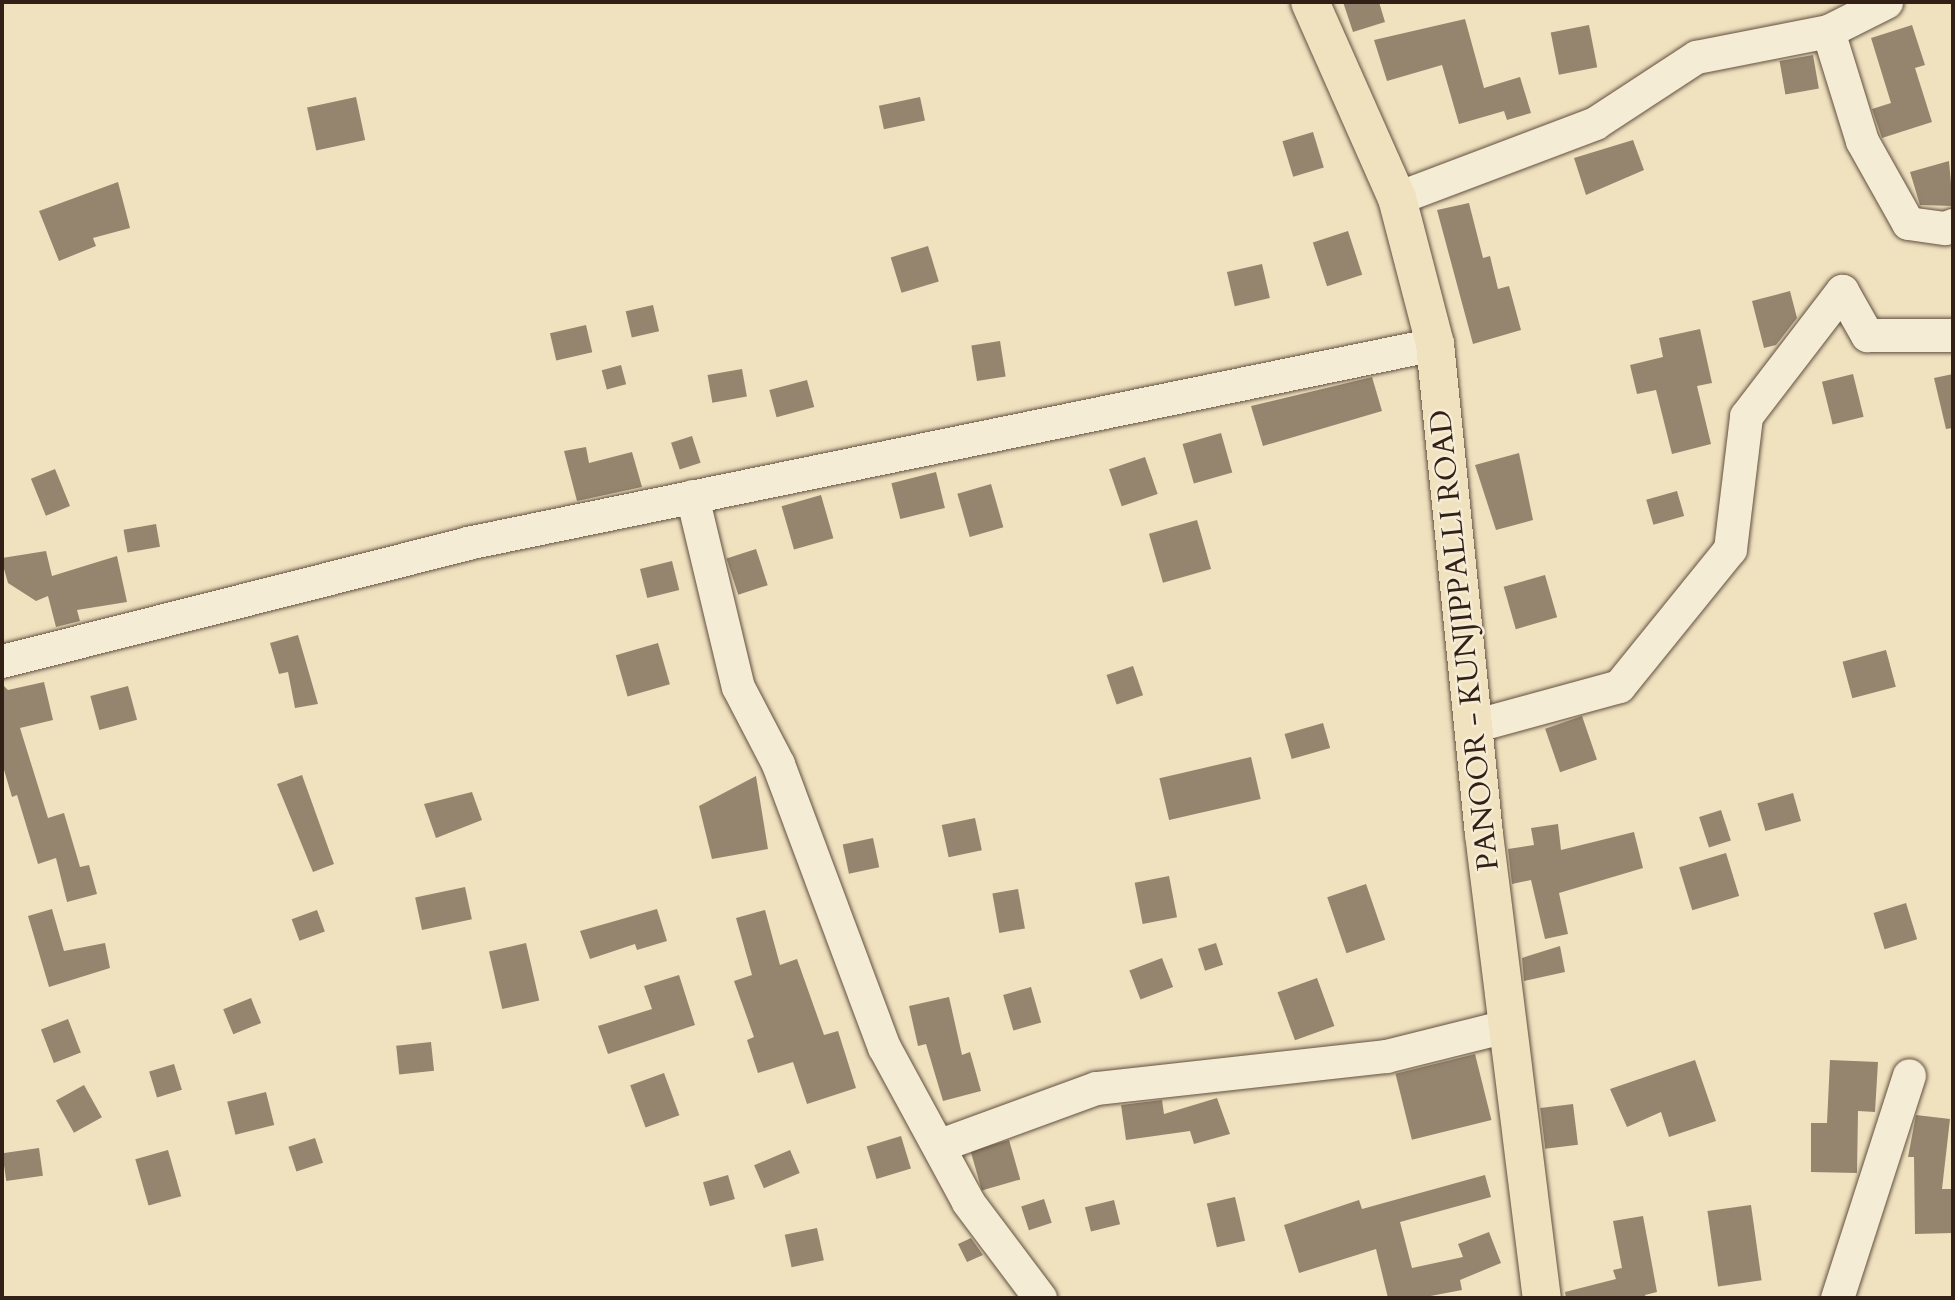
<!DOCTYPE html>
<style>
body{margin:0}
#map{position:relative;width:1955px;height:1300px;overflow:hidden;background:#f0e2bf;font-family:Cardo,serif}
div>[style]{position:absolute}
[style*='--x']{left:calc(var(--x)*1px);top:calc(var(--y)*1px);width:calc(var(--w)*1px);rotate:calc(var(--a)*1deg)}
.building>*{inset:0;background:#95856e;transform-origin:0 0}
.roads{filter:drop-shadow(0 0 2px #625041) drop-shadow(0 0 2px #625041)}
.minor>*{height:33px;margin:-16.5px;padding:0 16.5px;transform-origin:16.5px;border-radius:16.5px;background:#f5ecd5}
.major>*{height:38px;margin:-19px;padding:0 19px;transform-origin:19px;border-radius:19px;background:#f0e2bf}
span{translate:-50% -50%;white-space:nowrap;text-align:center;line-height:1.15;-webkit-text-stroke:5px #f5ecd5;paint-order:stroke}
.street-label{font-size:30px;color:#322017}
.frame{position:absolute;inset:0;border:4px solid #322017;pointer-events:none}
</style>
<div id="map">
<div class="building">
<i style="clip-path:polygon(1343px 2px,1379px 2px,1385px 22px,1353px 32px)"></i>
<i style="clip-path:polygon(1465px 19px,1484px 88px,1520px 77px,1531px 113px,1507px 120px,1504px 111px,1459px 124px,1442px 65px,1387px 81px,1374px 40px)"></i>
<i style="left:1589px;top:25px;width:43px;height:39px;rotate:79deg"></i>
<i style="clip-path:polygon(1912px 25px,1925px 65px,1915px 68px,1932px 122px,1882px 138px,1872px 109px,1891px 103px,1871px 38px)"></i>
<i style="left:1813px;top:55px;width:34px;height:34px;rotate:80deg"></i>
<i style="left:356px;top:97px;width:44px;height:50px;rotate:78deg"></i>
<i style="left:920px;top:97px;width:24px;height:42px;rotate:78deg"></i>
<i style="left:1313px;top:132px;width:37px;height:32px;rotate:73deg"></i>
<i style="clip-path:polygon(1633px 140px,1644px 170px,1586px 195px,1574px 158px)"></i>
<i style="clip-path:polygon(1949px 161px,1953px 206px,1920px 205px,1910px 172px)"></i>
<i style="clip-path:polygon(118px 182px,130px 228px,93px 238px,96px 246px,59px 261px,39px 211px)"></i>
<i style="clip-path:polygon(1469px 203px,1483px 258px,1490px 256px,1498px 289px,1509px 286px,1521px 330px,1473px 344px,1437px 210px)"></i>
<i style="left:1348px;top:231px;width:46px;height:37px;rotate:72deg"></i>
<i style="left:928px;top:246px;width:37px;height:39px;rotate:73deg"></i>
<i style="left:1262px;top:264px;width:35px;height:36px;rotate:77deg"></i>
<i style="clip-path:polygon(1790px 291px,1797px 318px,1776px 345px,1764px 348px,1752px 301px)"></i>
<i style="left:653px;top:305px;width:27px;height:28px;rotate:77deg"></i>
<i style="left:586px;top:325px;width:28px;height:37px;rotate:77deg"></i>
<i style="clip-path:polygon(1700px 329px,1712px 383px,1697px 386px,1711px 444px,1672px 454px,1656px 390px,1637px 394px,1630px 365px,1663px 357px,1659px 338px)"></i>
<i style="left:1000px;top:341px;width:36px;height:29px;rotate:81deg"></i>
<i style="left:621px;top:365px;width:20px;height:20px;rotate:75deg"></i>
<i style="left:742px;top:369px;width:28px;height:35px;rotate:80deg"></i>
<i style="left:1853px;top:374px;width:44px;height:32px;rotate:76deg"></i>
<i style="clip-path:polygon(1953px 374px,1953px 428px,1946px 429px,1934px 378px)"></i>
<i style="clip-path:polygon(1372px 377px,1382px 411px,1263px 446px,1251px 406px)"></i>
<i style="left:807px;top:380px;width:28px;height:39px;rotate:75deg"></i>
<i style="left:1221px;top:433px;width:41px;height:40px;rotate:74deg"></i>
<i style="left:692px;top:436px;width:28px;height:22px;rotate:72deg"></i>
<i style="clip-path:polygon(586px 447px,589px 463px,632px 452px,642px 487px,577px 501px,564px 451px)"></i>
<i style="clip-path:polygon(1519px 453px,1533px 520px,1496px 530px,1475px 465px)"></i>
<i style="left:1145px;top:457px;width:39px;height:38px;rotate:71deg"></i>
<i style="left:55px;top:469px;width:40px;height:26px;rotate:68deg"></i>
<i style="left:936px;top:472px;width:37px;height:46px;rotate:76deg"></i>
<i style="left:991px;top:484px;width:45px;height:35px;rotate:74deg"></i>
<i style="left:1677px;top:491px;width:26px;height:32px;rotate:74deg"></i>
<i style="left:821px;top:495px;width:45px;height:41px;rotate:74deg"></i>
<i style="left:1197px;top:520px;width:51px;height:50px;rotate:74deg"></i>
<i style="left:156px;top:524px;width:23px;height:33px;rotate:80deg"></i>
<i style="left:756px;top:549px;width:38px;height:31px;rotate:72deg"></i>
<i style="clip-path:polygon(46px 551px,52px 576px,117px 556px,127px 602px,77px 610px,80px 621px,56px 627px,48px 596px,36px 601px,8px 583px,2px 562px,2px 558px)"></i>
<i style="left:672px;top:561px;width:30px;height:33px;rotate:76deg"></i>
<i style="left:1545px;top:575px;width:44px;height:43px;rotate:74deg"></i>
<i style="clip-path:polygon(298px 635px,318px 704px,295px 708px,288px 672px,279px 674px,270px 643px)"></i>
<i style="left:658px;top:643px;width:43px;height:44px;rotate:74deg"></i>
<i style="left:1886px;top:650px;width:38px;height:45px;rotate:75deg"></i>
<i style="left:1133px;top:666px;width:31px;height:28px;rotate:71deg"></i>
<i style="clip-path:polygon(44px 682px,53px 720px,20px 728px,48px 818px,64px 813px,80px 867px,89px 865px,97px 894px,67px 902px,56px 858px,38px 864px,17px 795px,12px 797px,2px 763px,2px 684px,8px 690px)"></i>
<i style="left:128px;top:686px;width:35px;height:39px;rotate:75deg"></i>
<i style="left:1582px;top:716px;width:46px;height:39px;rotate:71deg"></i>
<i style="left:1323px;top:723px;width:26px;height:40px;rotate:74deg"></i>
<i style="left:1251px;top:757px;width:43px;height:94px;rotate:77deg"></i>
<i style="clip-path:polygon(302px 775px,334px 864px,313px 872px,277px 784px)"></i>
<i style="clip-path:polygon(756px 776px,768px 849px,712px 859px,699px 806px)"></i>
<i style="clip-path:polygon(472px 792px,482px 820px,436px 838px,424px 804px)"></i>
<i style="left:1793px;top:793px;width:29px;height:37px;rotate:74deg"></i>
<i style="left:1721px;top:810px;width:32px;height:23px;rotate:72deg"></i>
<i style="left:975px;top:818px;width:33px;height:34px;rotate:78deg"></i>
<i style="clip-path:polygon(1558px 824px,1561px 850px,1634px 832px,1643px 868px,1559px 893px,1568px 934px,1545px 939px,1531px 880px,1512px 884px,1508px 849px,1534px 845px,1531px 828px)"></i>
<i style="left:873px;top:838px;width:30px;height:31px;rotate:78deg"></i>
<i style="left:1726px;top:853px;width:45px;height:49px;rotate:73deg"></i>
<i style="left:1169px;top:876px;width:42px;height:35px;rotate:79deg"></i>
<i style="left:1366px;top:884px;width:59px;height:41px;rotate:71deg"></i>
<i style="left:465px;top:887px;width:33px;height:51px;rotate:78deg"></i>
<i style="left:1018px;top:889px;width:40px;height:26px;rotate:80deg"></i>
<i style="left:1906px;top:903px;width:38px;height:34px;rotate:73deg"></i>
<i style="clip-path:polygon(52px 909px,64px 951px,105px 943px,110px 968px,49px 987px,28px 916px)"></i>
<i style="clip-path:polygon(657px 909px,667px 941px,637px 950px,635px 944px,590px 959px,580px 931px)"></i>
<i style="left:317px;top:910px;width:23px;height:27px;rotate:70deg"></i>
<i style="clip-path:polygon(765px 910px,780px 965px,797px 959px,824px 1035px,838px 1031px,856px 1088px,807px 1104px,793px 1062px,758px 1073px,747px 1040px,754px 1037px,734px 981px,752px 975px,736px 918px)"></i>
<i style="left:526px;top:943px;width:59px;height:38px;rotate:77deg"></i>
<i style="left:1216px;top:943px;width:23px;height:19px;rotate:72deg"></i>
<i style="clip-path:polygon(1560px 946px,1565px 972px,1524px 981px,1522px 958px)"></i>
<i style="left:1162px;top:958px;width:31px;height:35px;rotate:69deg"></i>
<i style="clip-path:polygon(679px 975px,695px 1025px,608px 1054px,598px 1026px,652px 1009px,644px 986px)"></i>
<i style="left:1317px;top:978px;width:51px;height:42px;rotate:70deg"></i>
<i style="left:1031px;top:987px;width:37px;height:29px;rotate:74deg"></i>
<i style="clip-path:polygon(949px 997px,962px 1055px,970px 1052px,981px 1091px,943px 1101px,926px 1044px,918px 1046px,909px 1006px)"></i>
<i style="left:251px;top:998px;width:27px;height:30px;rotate:68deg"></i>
<i style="left:68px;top:1019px;width:36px;height:29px;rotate:69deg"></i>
<i style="left:431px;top:1042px;width:29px;height:35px;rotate:84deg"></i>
<i style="left:1475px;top:1054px;width:68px;height:82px;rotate:76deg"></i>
<i style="clip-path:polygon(1695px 1060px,1716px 1121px,1669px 1137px,1661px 1112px,1627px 1127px,1610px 1089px)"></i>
<i style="clip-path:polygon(1830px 1060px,1878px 1062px,1875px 1112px,1858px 1111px,1857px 1173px,1811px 1172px,1811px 1123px,1827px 1123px)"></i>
<i style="left:174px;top:1064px;width:27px;height:26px;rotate:73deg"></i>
<i style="left:664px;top:1073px;width:45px;height:36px;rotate:70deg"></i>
<i style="left:84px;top:1085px;width:37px;height:32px;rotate:61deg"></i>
<i style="left:266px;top:1092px;width:34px;height:40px;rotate:76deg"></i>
<i style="clip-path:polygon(1217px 1098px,1230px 1134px,1194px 1144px,1190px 1131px,1126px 1140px,1121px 1105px,1162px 1100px,1164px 1114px)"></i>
<i style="left:1573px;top:1104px;width:41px;height:33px;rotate:83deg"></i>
<i style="clip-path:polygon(1916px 1115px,1950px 1119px,1942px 1189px,1953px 1189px,1953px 1233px,1915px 1234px,1914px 1157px,1908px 1157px)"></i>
<i style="left:901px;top:1136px;width:34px;height:36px;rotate:73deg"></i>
<i style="left:315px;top:1138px;width:26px;height:28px;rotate:72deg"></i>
<i style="left:1009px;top:1140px;width:41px;height:40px;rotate:74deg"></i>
<i style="left:39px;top:1148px;width:28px;height:37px;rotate:82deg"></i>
<i style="left:168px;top:1150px;width:48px;height:34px;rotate:74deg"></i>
<i style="left:790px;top:1150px;width:25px;height:39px;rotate:67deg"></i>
<i style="left:728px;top:1175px;width:25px;height:26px;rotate:74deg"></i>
<i style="clip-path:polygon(1485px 1175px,1491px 1197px,1400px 1222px,1412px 1268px,1463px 1257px,1458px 1244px,1489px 1232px,1501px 1263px,1460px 1280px,1462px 1290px,1420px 1298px,1388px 1298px,1376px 1249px,1299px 1273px,1284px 1225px,1359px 1200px,1362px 1209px)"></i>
<i style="left:1235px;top:1197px;width:45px;height:29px;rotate:77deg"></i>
<i style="left:1044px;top:1199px;width:25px;height:24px;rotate:72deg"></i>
<i style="left:1114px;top:1200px;width:25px;height:30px;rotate:76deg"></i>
<i style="left:1751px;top:1205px;width:76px;height:44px;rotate:82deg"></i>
<i style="clip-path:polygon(1643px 1216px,1657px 1292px,1645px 1295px,1646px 1298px,1566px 1298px,1565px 1292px,1616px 1279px,1613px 1270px,1622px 1268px,1613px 1221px)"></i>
<i style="left:817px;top:1228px;width:33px;height:33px;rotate:78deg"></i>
<i style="clip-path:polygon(971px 1238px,983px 1255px,967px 1262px,958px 1244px)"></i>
</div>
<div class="roads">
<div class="minor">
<i style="--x:1828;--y:31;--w:115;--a:72.8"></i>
<i style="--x:1862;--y:141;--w:94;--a:60.7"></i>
<i style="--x:1908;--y:223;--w:37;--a:8"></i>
<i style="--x:1945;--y:228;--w:9;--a:-21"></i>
<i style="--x:1397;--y:198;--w:212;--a:-20.7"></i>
<i style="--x:1595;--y:123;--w:121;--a:-33.2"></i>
<i style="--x:1696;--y:57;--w:135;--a:-11.1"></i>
<i style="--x:1828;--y:31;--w:65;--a:-26.6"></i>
<i style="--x:692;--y:496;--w:196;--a:76.5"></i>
<i style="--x:738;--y:687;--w:87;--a:62.5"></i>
<i style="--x:778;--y:764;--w:302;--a:69.5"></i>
<i style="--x:884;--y:1047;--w:176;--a:61.5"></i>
<i style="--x:968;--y:1202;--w:120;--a:53.1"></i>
<i style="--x:2;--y:661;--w:480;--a:-14.2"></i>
<i style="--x:467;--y:543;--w:988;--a:-11.62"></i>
<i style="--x:1473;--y:726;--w:151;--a:-15.3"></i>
<i style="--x:1619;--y:686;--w:176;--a:-51"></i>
<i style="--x:1730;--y:549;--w:134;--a:-83.1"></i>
<i style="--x:1746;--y:416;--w:158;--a:-52.5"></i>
<i style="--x:1842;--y:291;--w:51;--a:60.4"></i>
<i style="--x:1867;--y:335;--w:86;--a:0"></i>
<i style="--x:940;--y:1145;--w:166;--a:-20.1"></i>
<i style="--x:1096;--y:1088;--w:292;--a:-6.3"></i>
<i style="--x:1386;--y:1056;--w:124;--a:-14"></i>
<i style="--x:1837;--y:1298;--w:234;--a:-72.1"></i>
</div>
<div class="major">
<i style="--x:1310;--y:2;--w:214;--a:66.1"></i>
<i style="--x:1397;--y:198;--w:151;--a:75.4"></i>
<i style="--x:1435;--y:344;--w:492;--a:84.3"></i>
<i style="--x:1484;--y:834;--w:468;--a:82.9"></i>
</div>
</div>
<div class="street-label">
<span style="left:1465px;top:640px;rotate:-96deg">PANOOR - KUNJIPPALLI ROAD</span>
</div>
<div class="frame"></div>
</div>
